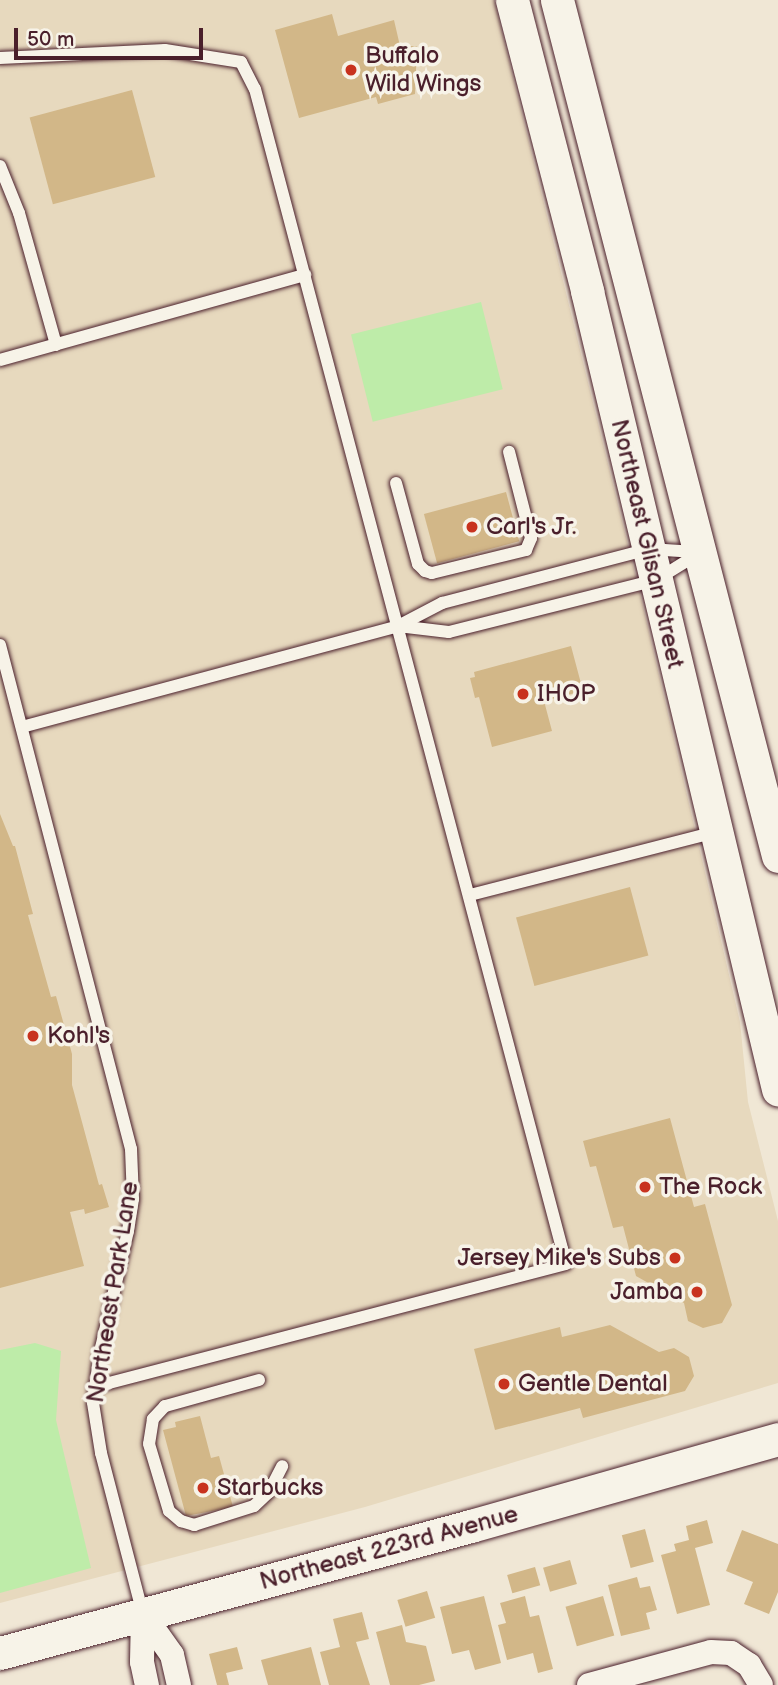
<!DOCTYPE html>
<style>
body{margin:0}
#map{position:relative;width:778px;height:1685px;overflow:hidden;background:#f0e7d5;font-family:"Balsamiq Sans",sans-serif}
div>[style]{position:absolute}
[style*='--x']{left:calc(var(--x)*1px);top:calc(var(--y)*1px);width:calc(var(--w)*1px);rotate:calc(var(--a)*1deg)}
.built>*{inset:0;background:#e7d9be}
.green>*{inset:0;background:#beeca9;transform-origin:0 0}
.building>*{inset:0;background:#d2b788;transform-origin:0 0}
.roads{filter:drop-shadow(0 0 2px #4a1f2b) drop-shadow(0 0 2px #4a1f2b)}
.service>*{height:12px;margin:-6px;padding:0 6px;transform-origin:6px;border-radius:6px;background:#f7f3e8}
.minor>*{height:24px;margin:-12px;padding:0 12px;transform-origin:12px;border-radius:12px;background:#f7f3e8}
.secondary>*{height:33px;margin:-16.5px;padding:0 16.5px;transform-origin:16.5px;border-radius:16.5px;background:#f7f3e8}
.dots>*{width:19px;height:19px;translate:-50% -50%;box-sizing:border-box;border:4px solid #f7f3e8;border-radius:50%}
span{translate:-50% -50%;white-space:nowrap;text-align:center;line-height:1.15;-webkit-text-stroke:7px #f7f3e8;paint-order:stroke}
.poi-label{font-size:24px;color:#4a1f2b}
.left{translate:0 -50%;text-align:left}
.right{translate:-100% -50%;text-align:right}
.street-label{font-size:24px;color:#4a1f2b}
.scale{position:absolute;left:14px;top:28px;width:189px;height:32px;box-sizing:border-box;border:4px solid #4a1f2b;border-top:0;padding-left:9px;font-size:21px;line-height:24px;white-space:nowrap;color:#4a1f2b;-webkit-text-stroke:5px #f7f3e8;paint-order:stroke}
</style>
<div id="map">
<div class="built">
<i style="clip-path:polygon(0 0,494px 0,641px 598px,740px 1022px,748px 1102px,778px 1221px,778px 1383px,365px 1507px,0 1603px)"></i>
</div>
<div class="green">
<i style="left:481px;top:302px;width:90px;height:134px;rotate:76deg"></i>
<i style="clip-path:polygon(35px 1343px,61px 1351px,56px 1420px,91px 1568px,0 1593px,0 1350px)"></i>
</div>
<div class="building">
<i style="clip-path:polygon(332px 14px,338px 36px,394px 20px,400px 46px,417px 46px,415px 94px,378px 104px,376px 97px,299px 118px,275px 30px)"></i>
<i style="left:132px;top:90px;width:90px;height:106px;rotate:75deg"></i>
<i style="left:506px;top:492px;width:51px;height:85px;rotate:75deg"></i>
<i style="clip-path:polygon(571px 646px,583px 691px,544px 701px,552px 731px,492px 747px,479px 697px,475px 698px,470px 678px,475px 677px,474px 672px)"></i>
<i style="clip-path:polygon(0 814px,13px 846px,15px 846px,33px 914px,28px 915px,51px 997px,56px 996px,72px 1054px,72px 1085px,99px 1185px,102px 1184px,109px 1207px,85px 1214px,84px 1209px,70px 1212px,84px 1266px,0 1288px)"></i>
<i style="left:630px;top:887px;width:71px;height:118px;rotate:75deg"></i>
<i style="clip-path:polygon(670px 1118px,694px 1207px,705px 1204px,732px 1305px,722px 1323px,703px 1328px,688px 1321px,684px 1303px,636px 1276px,623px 1226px,613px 1228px,596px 1166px,590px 1167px,583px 1141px)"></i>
<i style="clip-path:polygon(610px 1325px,659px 1352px,674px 1348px,689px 1357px,694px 1376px,685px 1391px,583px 1418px,580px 1408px,495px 1430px,474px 1349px,560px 1327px,562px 1337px)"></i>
<i style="clip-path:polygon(200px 1416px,211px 1458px,219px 1456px,233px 1507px,186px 1516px,163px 1430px,176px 1427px,175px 1422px)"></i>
<i style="clip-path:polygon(707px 1520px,713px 1543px,695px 1548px,710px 1605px,677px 1614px,661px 1555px,676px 1551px,674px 1544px,689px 1540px,686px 1526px)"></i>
<i style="left:645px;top:1529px;width:34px;height:24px;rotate:75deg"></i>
<i style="clip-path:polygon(742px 1530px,778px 1544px,778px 1592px,769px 1614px,744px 1604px,753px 1582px,726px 1571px)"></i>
<i style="left:570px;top:1560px;width:25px;height:28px;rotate:74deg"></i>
<i style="left:535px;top:1567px;width:19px;height:29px;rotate:74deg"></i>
<i style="clip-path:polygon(637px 1577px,640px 1588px,650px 1586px,657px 1610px,646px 1613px,650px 1629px,621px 1636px,608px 1585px)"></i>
<i style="left:427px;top:1591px;width:28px;height:31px;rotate:73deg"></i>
<i style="clip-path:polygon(484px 1596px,501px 1663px,475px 1670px,469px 1650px,452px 1654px,440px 1607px)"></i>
<i style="clip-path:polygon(525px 1596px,530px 1617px,539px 1615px,553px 1669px,538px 1673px,533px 1653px,507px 1660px,498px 1625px,506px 1623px,500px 1603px)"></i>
<i style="left:603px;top:1596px;width:41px;height:39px;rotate:74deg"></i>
<i style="clip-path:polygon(362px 1612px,369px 1639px,356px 1642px,370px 1685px,329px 1685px,320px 1652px,340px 1647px,333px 1619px)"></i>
<i style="clip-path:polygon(402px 1625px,406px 1642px,426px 1646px,435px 1681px,419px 1685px,390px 1685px,376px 1632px)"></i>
<i style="clip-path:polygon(237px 1647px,243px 1669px,226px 1673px,229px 1685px,217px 1685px,209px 1654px)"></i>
<i style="clip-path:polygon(311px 1647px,321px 1685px,268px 1685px,261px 1660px)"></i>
</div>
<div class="roads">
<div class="service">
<i style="--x:0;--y:58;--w:165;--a:-2.8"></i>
<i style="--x:165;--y:50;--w:77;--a:9"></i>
<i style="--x:241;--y:62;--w:30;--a:63"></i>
<i style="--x:255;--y:89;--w:1215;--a:75.17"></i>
<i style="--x:566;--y:1264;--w:488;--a:165.4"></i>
<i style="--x:0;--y:166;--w:51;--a:68"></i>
<i style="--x:19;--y:213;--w:137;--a:74.3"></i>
<i style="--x:0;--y:360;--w:317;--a:-15.6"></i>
<i style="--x:396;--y:483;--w:84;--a:74.8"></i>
<i style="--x:418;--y:564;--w:10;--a:45"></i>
<i style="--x:425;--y:571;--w:7;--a:16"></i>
<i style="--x:432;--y:573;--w:97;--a:-13.7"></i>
<i style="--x:526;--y:550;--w:13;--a:-67"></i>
<i style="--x:531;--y:538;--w:89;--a:-104.3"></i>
<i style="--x:398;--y:626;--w:51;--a:6.7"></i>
<i style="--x:449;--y:632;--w:213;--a:-14.1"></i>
<i style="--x:656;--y:580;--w:49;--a:-31.8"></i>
<i style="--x:0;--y:645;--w:521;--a:75.43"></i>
<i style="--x:131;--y:1149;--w:50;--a:87.7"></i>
<i style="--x:133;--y:1199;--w:32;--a:99"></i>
<i style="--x:128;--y:1231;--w:124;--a:103"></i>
<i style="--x:100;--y:1352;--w:51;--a:97.8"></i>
<i style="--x:93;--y:1403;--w:51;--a:80.9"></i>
<i style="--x:101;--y:1453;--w:166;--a:75.4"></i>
<i style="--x:22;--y:727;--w:389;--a:-15"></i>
<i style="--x:398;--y:626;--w:50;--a:-27.6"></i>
<i style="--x:442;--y:603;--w:214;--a:-14.6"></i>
<i style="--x:649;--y:549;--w:47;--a:3.7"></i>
<i style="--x:470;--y:895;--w:253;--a:-14.4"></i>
<i style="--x:259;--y:1380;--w:98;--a:164.5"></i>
<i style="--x:165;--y:1406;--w:18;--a:133"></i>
<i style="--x:153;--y:1419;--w:25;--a:99"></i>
<i style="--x:149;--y:1444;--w:70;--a:73.4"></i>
<i style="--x:169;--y:1511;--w:16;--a:40"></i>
<i style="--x:181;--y:1521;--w:14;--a:17"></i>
<i style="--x:194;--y:1525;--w:63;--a:-17.6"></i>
<i style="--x:254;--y:1506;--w:21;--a:-43"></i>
<i style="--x:269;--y:1492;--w:29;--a:-63"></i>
</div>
<div class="minor">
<i style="--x:143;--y:1614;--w:50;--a:54.7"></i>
<i style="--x:172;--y:1655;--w:31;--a:77"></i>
<i style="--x:143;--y:1614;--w:48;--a:91.2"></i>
<i style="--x:142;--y:1662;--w:24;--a:78"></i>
<i style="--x:589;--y:1685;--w:126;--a:-15.1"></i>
<i style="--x:711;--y:1652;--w:20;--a:3"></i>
<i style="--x:731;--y:1653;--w:22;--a:34"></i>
<i style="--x:749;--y:1665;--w:23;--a:59"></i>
</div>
<div class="secondary">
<i style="--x:512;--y:0;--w:301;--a:75.5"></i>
<i style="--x:587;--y:291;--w:821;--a:76.54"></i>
<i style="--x:557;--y:0;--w:884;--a:75.52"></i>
<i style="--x:0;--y:1653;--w:488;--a:-15.1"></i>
<i style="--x:471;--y:1526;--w:319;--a:-15.8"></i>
</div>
</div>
<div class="dots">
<i style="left:351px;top:70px;background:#c8321e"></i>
<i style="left:472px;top:527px;background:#c8321e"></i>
<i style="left:523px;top:694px;background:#c8321e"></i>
<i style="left:33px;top:1036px;background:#c8321e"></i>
<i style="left:645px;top:1187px;background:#c8321e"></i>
<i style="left:675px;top:1258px;background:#c8321e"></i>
<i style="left:697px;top:1292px;background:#c8321e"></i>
<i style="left:504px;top:1384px;background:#c8321e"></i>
<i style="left:203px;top:1488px;background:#c8321e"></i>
</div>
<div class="poi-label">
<span class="left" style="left:365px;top:70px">Buffalo<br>Wild Wings</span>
<span class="left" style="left:486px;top:527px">Carl's Jr.</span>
<span class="left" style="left:537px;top:694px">IHOP</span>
<span class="left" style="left:47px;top:1036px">Kohl's</span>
<span class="left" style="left:659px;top:1187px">The Rock</span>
<span class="right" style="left:661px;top:1258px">Jersey Mike's Subs</span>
<span class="right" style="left:683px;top:1292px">Jamba</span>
<span class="left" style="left:518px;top:1384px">Gentle Dental</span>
<span class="left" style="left:217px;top:1488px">Starbucks</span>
</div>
<div class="street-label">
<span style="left:647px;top:544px;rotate:77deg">Northeast Glisan Street</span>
<span style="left:113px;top:1292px;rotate:-81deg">Northeast Park Lane</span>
<span style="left:389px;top:1548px;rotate:-15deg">Northeast 223rd Avenue</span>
</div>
<div class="scale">50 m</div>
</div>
